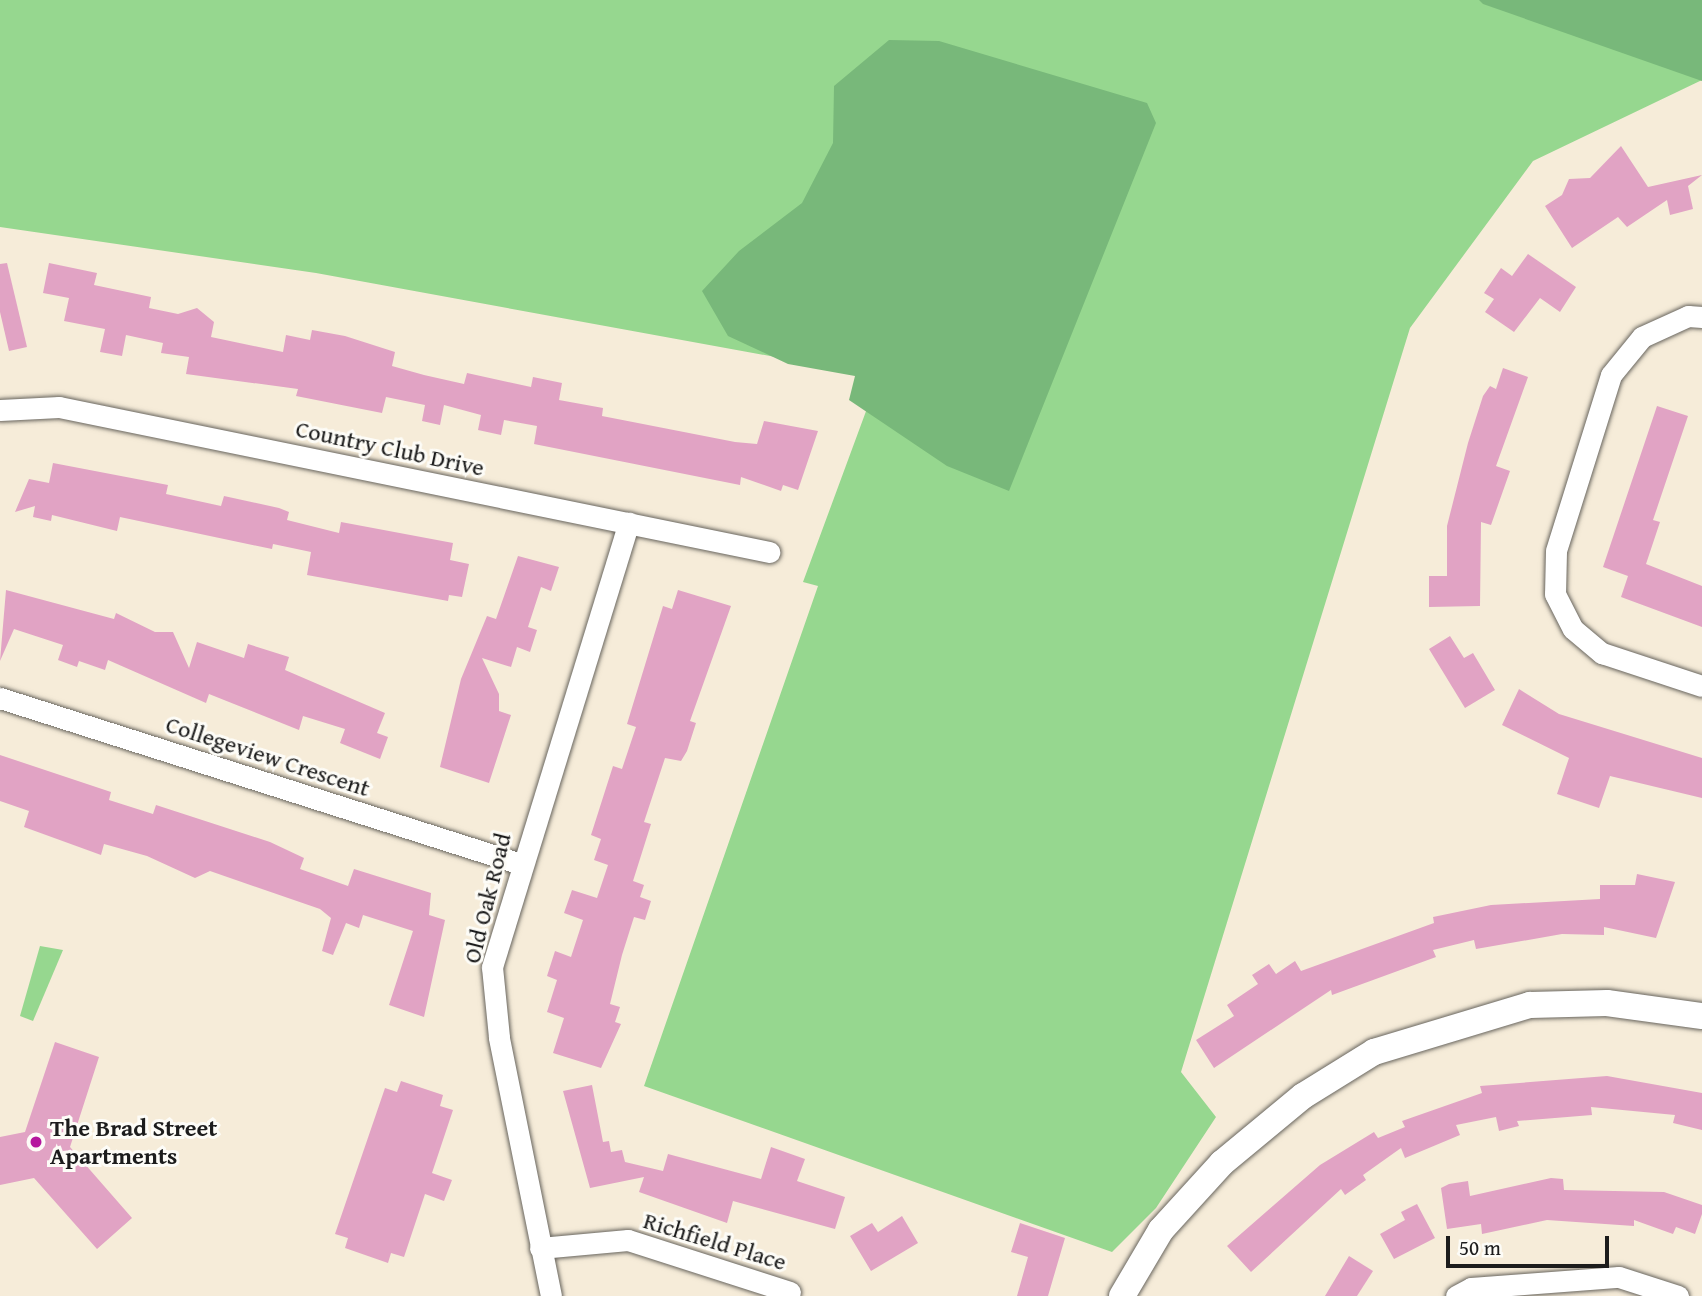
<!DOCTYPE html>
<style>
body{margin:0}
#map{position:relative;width:1702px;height:1296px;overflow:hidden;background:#f6ecd9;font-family:"Gentium Book Plus",serif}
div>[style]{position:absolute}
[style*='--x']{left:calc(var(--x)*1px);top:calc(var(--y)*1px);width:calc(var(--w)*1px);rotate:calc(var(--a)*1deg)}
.green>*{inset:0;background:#96d78f}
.forest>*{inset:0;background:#78b87a}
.building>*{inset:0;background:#e1a3c4}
.roads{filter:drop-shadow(0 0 2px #68655e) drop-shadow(0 0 2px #68655e)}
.minor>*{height:21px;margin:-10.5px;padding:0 10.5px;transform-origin:10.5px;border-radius:10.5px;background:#fff}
.tertiary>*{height:26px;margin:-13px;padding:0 13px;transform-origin:13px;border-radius:13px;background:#fff}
.dots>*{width:19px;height:19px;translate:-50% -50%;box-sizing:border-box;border:4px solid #fdfcf7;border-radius:50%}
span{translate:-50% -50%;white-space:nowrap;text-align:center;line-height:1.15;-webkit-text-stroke:6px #fdfcf7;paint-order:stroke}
.street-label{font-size:24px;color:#1c1c1c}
.poi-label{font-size:24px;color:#1c1c1c;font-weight:700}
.left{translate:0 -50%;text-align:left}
.scale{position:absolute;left:1446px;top:1236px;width:163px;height:32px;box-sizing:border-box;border:4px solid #1c1c1c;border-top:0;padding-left:9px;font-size:21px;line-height:24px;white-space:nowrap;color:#1c1c1c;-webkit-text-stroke:5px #fdfcf7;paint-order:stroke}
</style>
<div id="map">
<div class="green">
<i style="clip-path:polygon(0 0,1702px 0,1702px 80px,1533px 161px,1410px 328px,1181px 1072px,1216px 1117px,1156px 1208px,1112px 1252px,644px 1086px,818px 586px,803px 582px,879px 376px,316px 273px,0 227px)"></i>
<i style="clip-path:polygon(40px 946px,63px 950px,33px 1021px,20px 1016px)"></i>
</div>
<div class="forest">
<i style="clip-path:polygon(1479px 0,1702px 0,1702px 81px,1483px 4px)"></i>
<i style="clip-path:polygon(889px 40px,939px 41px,1147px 103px,1156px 123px,1009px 491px,947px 466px,849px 400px,855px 376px,788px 364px,728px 336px,702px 291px,739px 251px,802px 203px,833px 143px,834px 86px)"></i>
</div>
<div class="building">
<i style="clip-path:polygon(1621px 146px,1648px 187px,1702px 175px,1688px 186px,1693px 209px,1670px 215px,1667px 200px,1627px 227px,1618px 217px,1572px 248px,1545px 206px,1562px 195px,1569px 179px,1590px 178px)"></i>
<i style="clip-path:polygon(1528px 254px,1576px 287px,1560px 312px,1540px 298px,1514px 332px,1485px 312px,1494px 299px,1484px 293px,1501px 268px,1512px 276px)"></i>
<i style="clip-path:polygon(7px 263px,27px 347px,9px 351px,0 312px,0 264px)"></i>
<i style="clip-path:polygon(49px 263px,97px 273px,94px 285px,151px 297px,149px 308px,178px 314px,197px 308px,214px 322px,211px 337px,283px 352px,286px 335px,310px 340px,312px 330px,345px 336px,395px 352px,392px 366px,424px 375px,464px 384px,467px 373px,531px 387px,533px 377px,562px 383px,559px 400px,603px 408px,602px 416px,735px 442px,757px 444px,764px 421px,818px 431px,798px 490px,783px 485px,781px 491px,741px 477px,740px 485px,534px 444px,537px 426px,504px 420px,501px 435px,478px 430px,481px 415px,444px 405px,440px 425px,422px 421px,425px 405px,386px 397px,382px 413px,296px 396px,298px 389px,186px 374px,189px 357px,161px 353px,163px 343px,126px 335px,122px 356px,100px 352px,105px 329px,64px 321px,69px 298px,43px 293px)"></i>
<i style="clip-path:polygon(1503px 368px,1528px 377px,1496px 466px,1510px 471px,1491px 525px,1481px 522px,1480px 606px,1429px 607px,1429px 576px,1447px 576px,1447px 526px,1468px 443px,1483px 396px,1490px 386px,1496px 389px)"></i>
<i style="clip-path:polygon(1657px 406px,1688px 416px,1653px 520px,1660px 522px,1646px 564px,1702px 586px,1702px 627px,1621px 597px,1628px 576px,1603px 567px)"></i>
<i style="clip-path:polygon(53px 463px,168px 485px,166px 494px,221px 506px,224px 496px,279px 508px,289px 512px,287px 520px,339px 533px,341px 522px,453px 543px,450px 560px,469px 564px,462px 597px,449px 595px,448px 601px,307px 575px,311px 552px,273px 544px,272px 549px,120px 517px,117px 531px,52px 515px,51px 521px,33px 517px,35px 506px,15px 512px,29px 479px,49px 483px)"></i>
<i style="clip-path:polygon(518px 556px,559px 567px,551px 591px,541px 587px,528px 627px,537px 630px,530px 652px,517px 647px,511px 667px,482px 658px,499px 694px,499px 711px,511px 715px,489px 783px,440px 767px,461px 679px,487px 616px,496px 619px)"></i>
<i style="clip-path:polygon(6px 590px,114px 619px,116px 613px,155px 632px,173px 632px,189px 668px,197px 642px,244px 658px,248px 644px,289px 657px,285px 670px,385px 713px,377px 733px,388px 737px,380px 759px,340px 743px,345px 729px,303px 716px,299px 730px,209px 694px,206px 703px,108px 660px,105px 670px,79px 661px,77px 667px,58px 660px,63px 645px,14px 629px,0 661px)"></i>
<i style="clip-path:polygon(678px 590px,731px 606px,690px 721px,696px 723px,687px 751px,681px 761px,665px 758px,644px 822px,651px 824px,633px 881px,644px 885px,640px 897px,651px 901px,645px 920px,634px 917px,622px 955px,610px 1004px,620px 1007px,615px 1022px,621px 1024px,601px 1068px,553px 1053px,564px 1018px,547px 1012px,557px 980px,547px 976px,555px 951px,571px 957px,583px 920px,564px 913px,572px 890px,597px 898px,608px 865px,594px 860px,601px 839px,591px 835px,613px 766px,622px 769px,636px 727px,627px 724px,663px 606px,672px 609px)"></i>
<i style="clip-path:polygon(1450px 636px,1464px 658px,1473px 653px,1495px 690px,1465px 708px,1429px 649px)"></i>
<i style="clip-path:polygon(1519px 689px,1559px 714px,1702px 758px,1702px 798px,1610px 776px,1599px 808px,1557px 794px,1569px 758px,1502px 725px)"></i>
<i style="clip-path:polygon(0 755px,111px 792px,109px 800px,153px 814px,156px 805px,270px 842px,304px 858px,300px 869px,348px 886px,354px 869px,431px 893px,429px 915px,445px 920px,424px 1017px,389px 1005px,413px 931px,363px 915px,359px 928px,346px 923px,333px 955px,322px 951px,331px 918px,320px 909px,210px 871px,195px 878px,147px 856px,104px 844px,101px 855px,24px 827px,29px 811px,0 801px)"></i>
<i style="clip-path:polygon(1637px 874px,1675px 882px,1656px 938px,1604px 927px,1604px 935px,1562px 934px,1476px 949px,1474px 940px,1433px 950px,1436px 957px,1332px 995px,1331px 990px,1214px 1068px,1196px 1040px,1234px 1016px,1227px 1005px,1258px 984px,1252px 975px,1269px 964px,1276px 974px,1295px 961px,1301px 971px,1434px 923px,1433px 917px,1491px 905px,1600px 899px,1600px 885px,1635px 885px)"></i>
<i style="clip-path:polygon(55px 1042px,99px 1057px,70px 1147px,132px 1218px,97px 1249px,34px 1178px,0 1185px,0 1137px,25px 1132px)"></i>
<i style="clip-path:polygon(1607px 1076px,1702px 1093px,1702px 1130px,1673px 1123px,1675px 1115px,1591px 1107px,1592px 1115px,1517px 1121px,1519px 1126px,1499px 1131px,1496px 1117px,1456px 1125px,1460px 1135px,1405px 1158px,1401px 1148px,1363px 1175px,1366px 1180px,1345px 1195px,1341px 1189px,1251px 1272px,1227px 1246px,1320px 1165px,1374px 1132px,1378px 1138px,1405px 1127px,1402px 1121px,1482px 1093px,1480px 1086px)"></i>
<i style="clip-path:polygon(401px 1081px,443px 1095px,440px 1106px,453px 1110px,432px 1173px,452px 1180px,444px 1201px,425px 1194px,404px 1257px,391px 1253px,388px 1263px,345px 1248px,348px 1238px,335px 1234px,385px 1088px,397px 1092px)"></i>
<i style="clip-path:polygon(592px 1085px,603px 1142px,609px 1141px,611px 1152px,622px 1150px,625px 1162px,663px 1171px,668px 1154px,761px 1179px,771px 1147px,805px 1159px,797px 1181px,845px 1197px,835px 1229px,733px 1201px,727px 1223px,639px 1192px,644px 1177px,590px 1188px,563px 1091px)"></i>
<i style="clip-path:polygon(1551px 1178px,1563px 1179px,1564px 1190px,1664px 1192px,1702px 1205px,1702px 1214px,1695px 1234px,1676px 1227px,1673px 1234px,1634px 1220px,1634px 1226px,1547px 1220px,1482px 1234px,1481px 1224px,1447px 1229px,1441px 1188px,1449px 1184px,1468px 1181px,1470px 1196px)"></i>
<i style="clip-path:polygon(1417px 1204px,1435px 1238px,1394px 1259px,1380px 1234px,1405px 1220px,1401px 1212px)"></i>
<i style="clip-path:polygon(902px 1216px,918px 1243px,871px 1271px,850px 1236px,872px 1223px,878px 1232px)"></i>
<i style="clip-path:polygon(1020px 1223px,1065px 1238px,1048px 1296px,1017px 1296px,1028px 1257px,1011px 1252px)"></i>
<i style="clip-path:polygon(1349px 1256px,1373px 1271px,1357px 1296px,1325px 1296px)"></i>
</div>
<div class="roads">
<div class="minor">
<i style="--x:1702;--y:317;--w:14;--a:-176"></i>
<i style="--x:1688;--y:316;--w:51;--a:155.5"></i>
<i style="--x:1642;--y:337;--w:49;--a:129.2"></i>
<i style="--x:1611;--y:375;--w:184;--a:107.4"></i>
<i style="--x:1556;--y:551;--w:43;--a:91.3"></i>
<i style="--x:1555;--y:594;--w:39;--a:63"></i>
<i style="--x:1573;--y:629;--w:38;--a:40"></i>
<i style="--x:1602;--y:653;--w:105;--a:18.3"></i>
<i style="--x:0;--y:410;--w:59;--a:-2.9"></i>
<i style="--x:59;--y:407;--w:725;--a:11.54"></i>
<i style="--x:0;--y:698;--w:547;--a:17.67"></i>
<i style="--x:540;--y:1248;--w:88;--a:-5.2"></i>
<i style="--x:628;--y:1240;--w:170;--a:17.8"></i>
<i style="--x:551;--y:1296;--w:264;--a:-101.4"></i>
<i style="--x:499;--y:1037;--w:70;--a:-95.7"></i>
<i style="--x:492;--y:967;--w:465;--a:-72.9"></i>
<i style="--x:1456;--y:1296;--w:17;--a:-28"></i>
<i style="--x:1471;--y:1288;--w:148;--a:-4.3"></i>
<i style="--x:1619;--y:1277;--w:62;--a:17.9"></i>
</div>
<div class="tertiary">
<i style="--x:1122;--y:1296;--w:77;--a:-59.4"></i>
<i style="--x:1161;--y:1230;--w:91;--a:-47.7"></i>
<i style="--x:1222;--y:1163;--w:105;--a:-39.6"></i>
<i style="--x:1303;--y:1096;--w:84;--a:-31.8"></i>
<i style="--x:1374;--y:1052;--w:163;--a:-16.8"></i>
<i style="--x:1530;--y:1005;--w:77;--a:-1.5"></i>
<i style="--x:1607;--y:1003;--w:96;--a:7.8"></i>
</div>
</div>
<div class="dots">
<i style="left:36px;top:1142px;background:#b5179e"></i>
</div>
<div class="street-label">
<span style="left:390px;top:448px;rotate:12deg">Country Club Drive</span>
<span style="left:268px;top:756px;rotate:18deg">Collegeview Crescent</span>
<span style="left:487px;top:898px;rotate:-76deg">Old Oak Road</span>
<span style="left:715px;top:1241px;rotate:17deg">Richfield Place</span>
</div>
<div class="poi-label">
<span class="left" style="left:50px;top:1142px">The Brad Street<br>Apartments</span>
</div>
<div class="scale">50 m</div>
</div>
